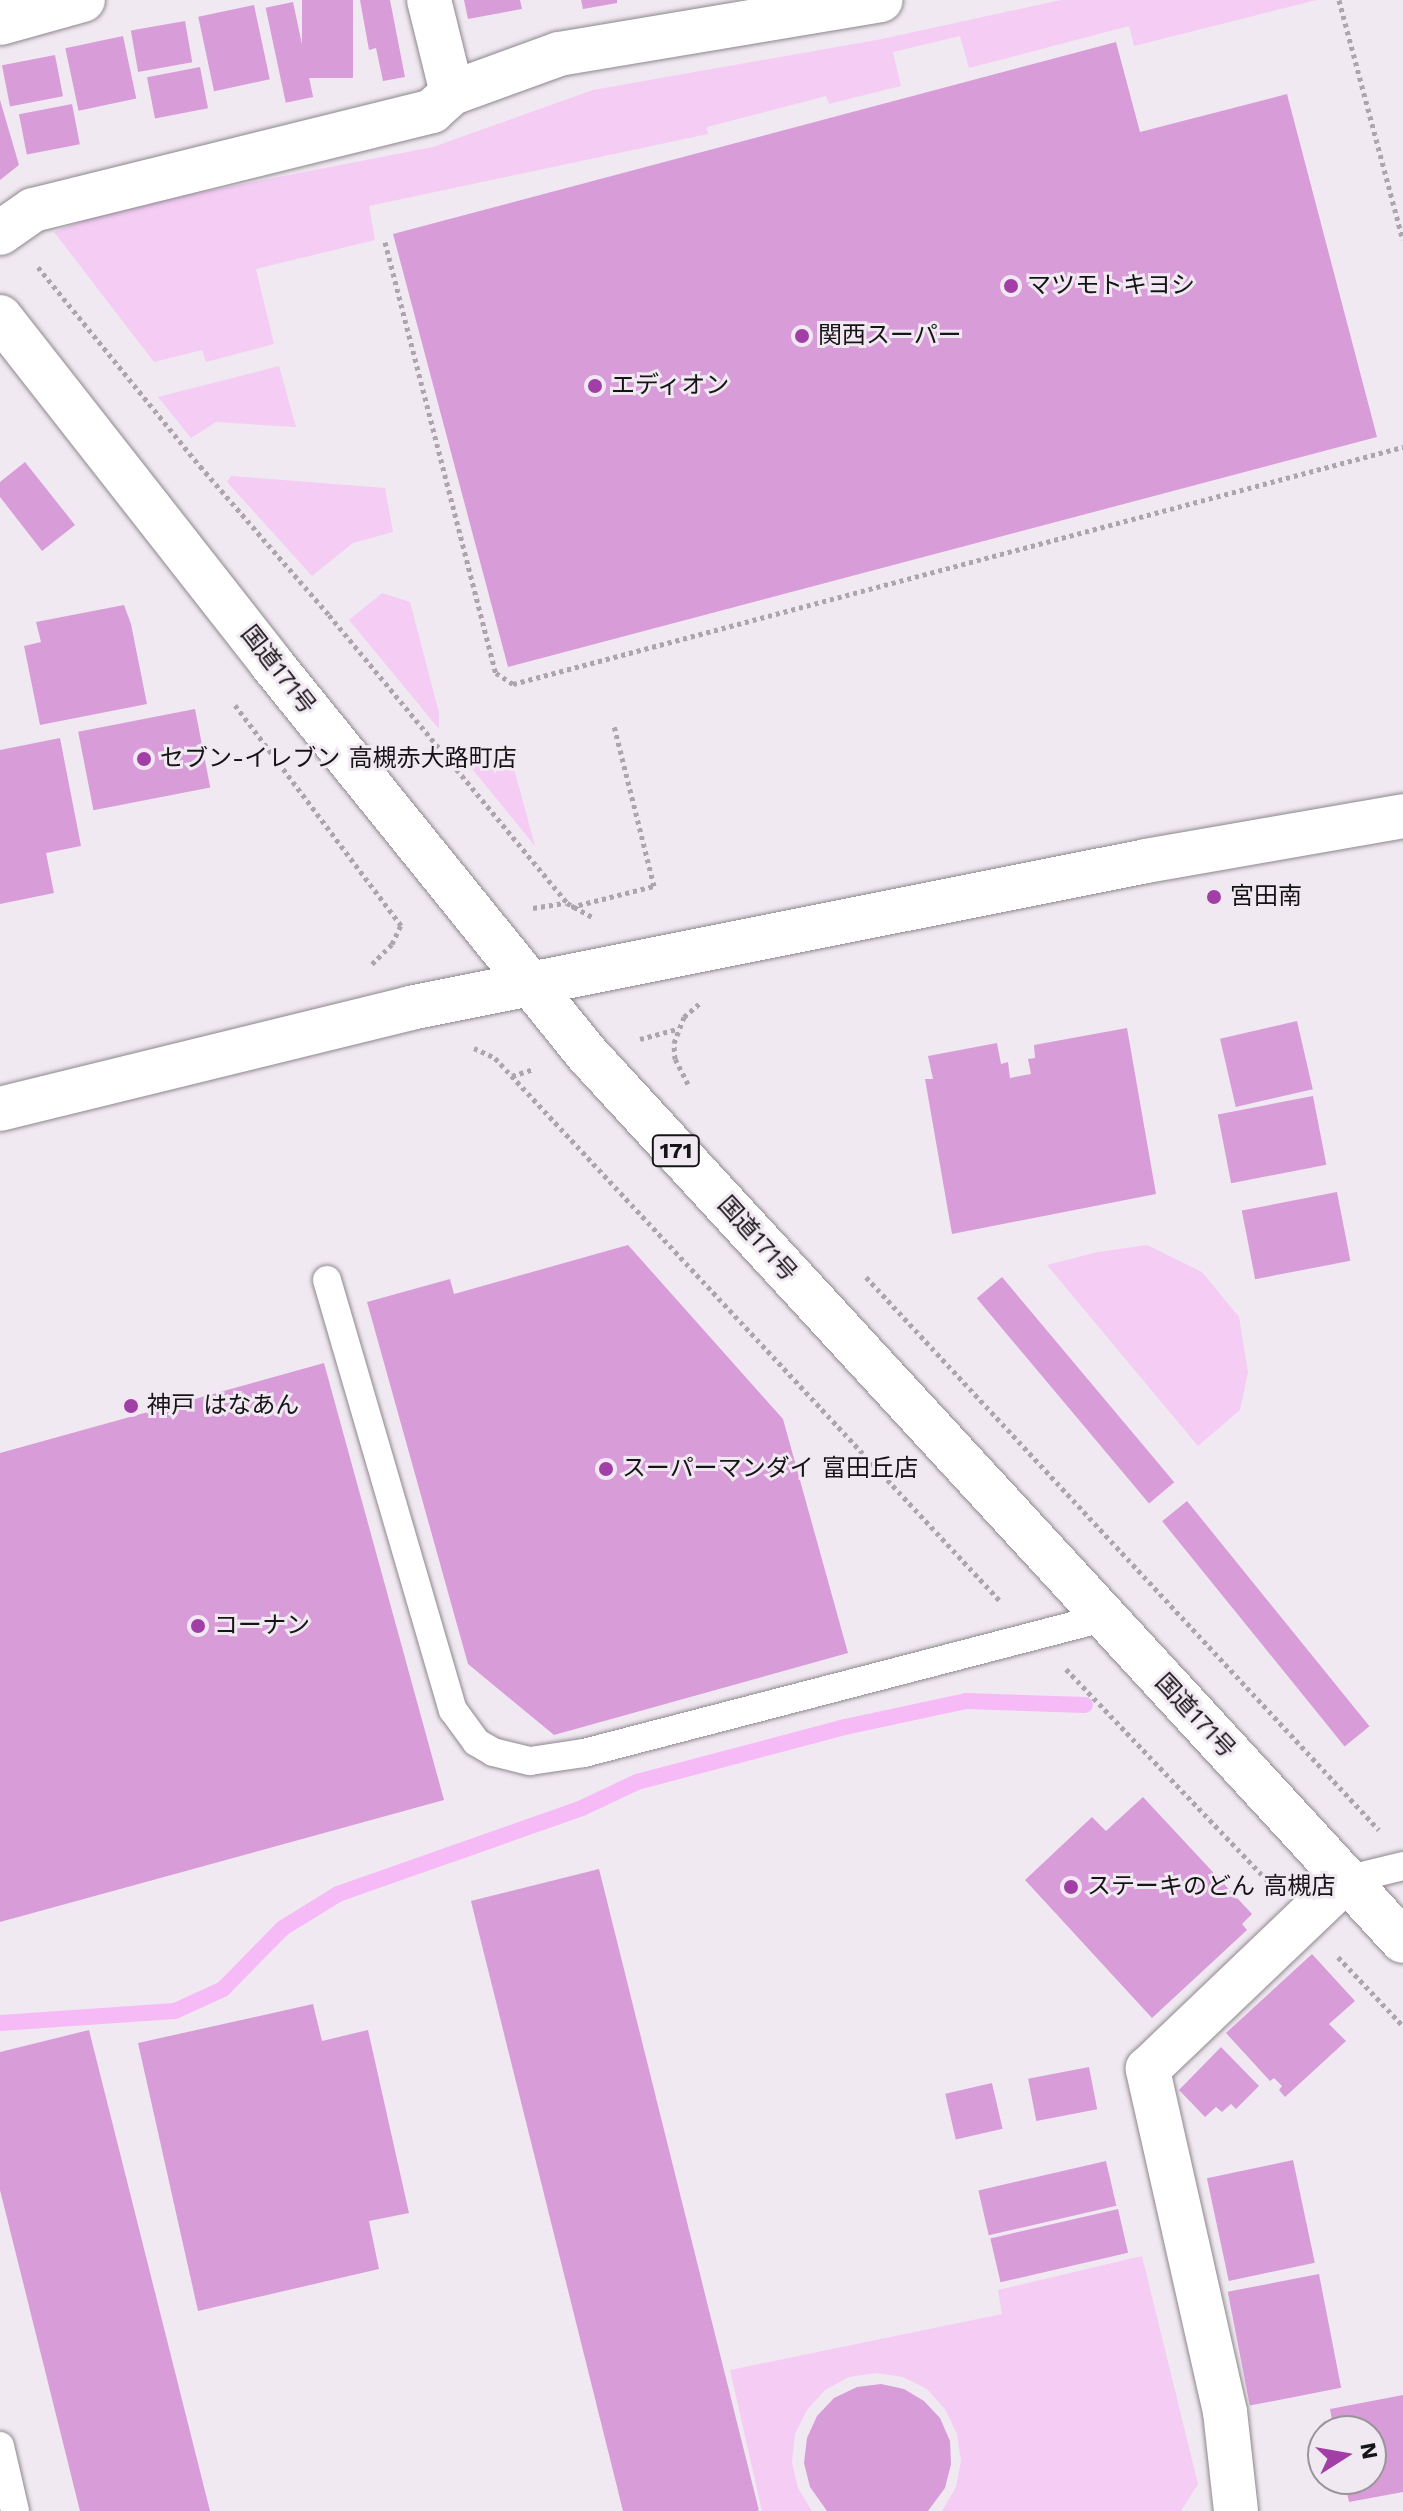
<!DOCTYPE html>
<meta charset="utf-8">
<style>
body{margin:0}
#map{position:relative;width:1403px;height:2511px;overflow:hidden;background:#f1e9f1;font-family:"Work Sans","Noto Sans JP",sans-serif}
div>[style]{position:absolute}
[style*='--x']{left:calc(var(--x)*1px);top:calc(var(--y)*1px);width:calc(var(--w)*1px);rotate:calc(var(--a)*1deg)}
.green>*{inset:0;background:#f4ccf4}
.stream>*{height:16px;margin:-8px;padding:0 8px;transform-origin:8px;border-radius:8px;background:#f6baf7}
.building>*{inset:0;background:#d89dd9;transform-origin:0 0}
.path>*{height:5px;margin-top:-2.5px;transform-origin:0;background:repeating-linear-gradient(90deg,#aca5ac 0 4px,transparent 0 8px)}
.roads{filter:drop-shadow(0 0 2px #8e878e) drop-shadow(0 0 2px #8e878e)}
.service>*{height:28px;margin:-14px;padding:0 14px;transform-origin:14px;border-radius:14px;background:#fff}
.minor>*{height:44px;margin:-22px;padding:0 22px;transform-origin:22px;border-radius:22px;background:#fff}
.tertiary>*{height:44px;margin:-22px;padding:0 22px;transform-origin:22px;border-radius:22px;background:#fff}
.trunk>*{height:44px;margin:-22px;padding:0 22px;transform-origin:22px;border-radius:22px;background:#fff}
.dots>*{width:22px;height:22px;translate:-50% -50%;box-sizing:border-box;border:4px solid #f1e9f1;border-radius:50%}
span{translate:-50% -50%;white-space:nowrap;text-align:center;line-height:1.15;-webkit-text-stroke:6px #f1e9f1;paint-order:stroke}
.shield-label span{padding:2px 6px;background:#f1e9f1;border:2px solid;border-radius:6px;-webkit-text-stroke-width:0}
.shield-label{font-size:22px;color:#171417;font-weight:700}
.poi-label{font-size:24px;color:#171417}
.left{translate:0 -50%;text-align:left}
.street-label{font-size:24px;color:#171417}
.north{position:absolute;left:1307px;top:2415px;width:80px;height:80px;box-sizing:border-box;background:#f1e9f1;border:2px solid #9a949a;border-radius:50%;rotate:79deg;font-size:22px;font-weight:700;line-height:32px;text-align:center;color:#171417}
.north::after{content:'';display:block;margin:auto;width:28px;height:36px;background:#a23fa6;clip-path:polygon(50% 0,100% 100%,50% 72%,0 100%)}
</style>
<div id="map">
<div class="green">
<i style="clip-path:polygon(1061px 0,1317px 0,1134px 46px,1129px 26px,969px 68px,960px 36px,893px 52px,901px 86px,829px 104px,826px 96px,707px 127px,708px 134px,369px 206px,375px 240px,256px 269px,274px 344px,206px 362px,202px 350px,154px 362px,54px 232px,114px 209px,433px 147px,593px 90px,882px 39px)"></i>
<i style="clip-path:polygon(279px 366px,296px 427px,216px 422px,191px 438px,158px 397px)"></i>
<i style="clip-path:polygon(231px 476px,385px 488px,393px 532px,353px 543px,312px 576px,227px 482px)"></i>
<i style="clip-path:polygon(382px 593px,410px 602px,439px 713px,439px 729px,349px 620px)"></i>
<i style="clip-path:polygon(510px 754px,535px 846px,469px 765px)"></i>
<i style="clip-path:polygon(1147px 1245px,1202px 1272px,1239px 1317px,1248px 1372px,1240px 1410px,1198px 1446px,1047px 1265px,1098px 1252px)"></i>
<i style="clip-path:polygon(1142px 2256px,1198px 2484px,1181px 2511px,942px 2511px,956px 2487px,961px 2461px,957px 2434px,945px 2409px,927px 2389px,903px 2377px,876px 2373px,849px 2377px,825px 2390px,807px 2410px,795px 2434px,792px 2462px,798px 2488px,812px 2511px,762px 2511px,730px 2370px,1002px 2314px,998px 2290px)"></i>
</div>
<div class="stream">
<i style="--x:0;--y:2023;--w:175;--a:-3.9"></i>
<i style="--x:175;--y:2011;--w:53;--a:-24.6"></i>
<i style="--x:223;--y:1989;--w:86;--a:-45.5"></i>
<i style="--x:283;--y:1928;--w:65;--a:-31.7"></i>
<i style="--x:338;--y:1894;--w:259;--a:-19.4"></i>
<i style="--x:582;--y:1808;--w:61;--a:-25.3"></i>
<i style="--x:637;--y:1782;--w:215;--a:-14.8"></i>
<i style="--x:845;--y:1727;--w:124;--a:-12.1"></i>
<i style="--x:966;--y:1701;--w:119;--a:1.9"></i>
</div>
<div class="building">
<i style="left:302px;top:0;width:51px;height:78px"></i>
<i style="clip-path:polygon(360px 0,390px 0,405px 77px,383px 81px,376px 48px,369px 50px)"></i>
<i style="clip-path:polygon(464px 0,520px 0,522px 9px,468px 19px)"></i>
<i style="clip-path:polygon(581px 0,617px 0,617px 3px,583px 9px)"></i>
<i style="left:293px;top:2px;width:97px;height:28px;rotate:78deg"></i>
<i style="left:254px;top:5px;width:76px;height:57px;rotate:78deg"></i>
<i style="left:185px;top:21px;width:42px;height:55px;rotate:80deg"></i>
<i style="left:123px;top:36px;width:64px;height:59px;rotate:78deg"></i>
<i style="clip-path:polygon(1116px 42px,1140px 132px,1287px 94px,1377px 437px,508px 667px,393px 234px)"></i>
<i style="left:55px;top:55px;width:42px;height:54px;rotate:79deg"></i>
<i style="left:200px;top:67px;width:42px;height:54px;rotate:79deg"></i>
<i style="clip-path:polygon(0 100px,19px 165px,0 180px)"></i>
<i style="left:72px;top:104px;width:41px;height:54px;rotate:79deg"></i>
<i style="clip-path:polygon(25px 462px,75px 525px,42px 551px,0 497px,0 482px)"></i>
<i style="clip-path:polygon(124px 605px,131px 624px,147px 704px,40px 725px,24px 646px,41px 642px,36px 622px)"></i>
<i style="left:195px;top:709px;width:80px;height:119px;rotate:79deg"></i>
<i style="clip-path:polygon(60px 738px,81px 846px,46px 853px,54px 893px,0 904px,0 750px)"></i>
<i style="left:1297px;top:1021px;width:70px;height:79px;rotate:77deg"></i>
<i style="clip-path:polygon(1127px 1028px,1156px 1194px,952px 1234px,925px 1079px,933px 1079px,928px 1056px,997px 1043px,1001px 1064px,1008px 1062px,1010px 1078px,1031px 1074px,1028px 1059px,1035px 1058px,1034px 1045px)"></i>
<i style="left:1313px;top:1096px;width:70px;height:97px;rotate:79deg"></i>
<i style="left:1337px;top:1192px;width:70px;height:97px;rotate:79deg"></i>
<i style="clip-path:polygon(628px 1245px,783px 1419px,848px 1653px,554px 1735px,468px 1664px,367px 1302px,450px 1279px,454px 1294px)"></i>
<i style="left:1002px;top:1277px;width:268px;height:33px;rotate:50deg"></i>
<i style="clip-path:polygon(324px 1363px,444px 1800px,0 1922px,0 1453px)"></i>
<i style="left:1187px;top:1501px;width:290px;height:32px;rotate:51deg"></i>
<i style="clip-path:polygon(1143px 1797px,1252px 1914px,1242px 1924px,1247px 1930px,1152px 2018px,1025px 1880px,1092px 1817px,1106px 1831px)"></i>
<i style="left:599px;top:1869px;width:661px;height:132px;rotate:76deg"></i>
<i style="clip-path:polygon(1312px 1954px,1355px 2001px,1329px 2024px,1346px 2041px,1285px 2097px,1279px 2090px,1282px 2086px,1274px 2078px,1270px 2081px,1226px 2033px)"></i>
<i style="clip-path:polygon(313px 2004px,322px 2041px,368px 2030px,409px 2213px,369px 2221px,379px 2269px,198px 2311px,138px 2043px)"></i>
<i style="clip-path:polygon(89px 2030px,210px 2511px,80px 2511px,0 2190px,0 2052px)"></i>
<i style="clip-path:polygon(1221px 2047px,1259px 2086px,1236px 2109px,1231px 2104px,1222px 2112px,1216px 2107px,1205px 2117px,1179px 2090px)"></i>
<i style="left:1089px;top:2067px;width:43px;height:62px;rotate:79deg"></i>
<i style="left:992px;top:2083px;width:47px;height:48px;rotate:77deg"></i>
<i style="left:1293px;top:2160px;width:105px;height:88px;rotate:78deg"></i>
<i style="left:1106px;top:2161px;width:46px;height:131px;rotate:77deg"></i>
<i style="left:1118px;top:2209px;width:45px;height:131px;rotate:77deg"></i>
<i style="left:1319px;top:2274px;width:116px;height:93px;rotate:79deg"></i>
<i style="clip-path:polygon(881px 2384px,904px 2389px,924px 2401px,940px 2418px,950px 2441px,951px 2464px,945px 2488px,928px 2511px,827px 2511px,810px 2487px,804px 2463px,807px 2438px,817px 2416px,834px 2398px,857px 2387px)"></i>
<i style="clip-path:polygon(1403px 2395px,1403px 2492px,1349px 2502px,1344px 2479px,1371px 2479px,1371px 2431px,1334px 2431px,1330px 2409px)"></i>
</div>
<div class="path">
<i style="--x:1339;--y:0;--w:248;--a:75.1"></i>
<i style="--x:385;--y:242;--w:445;--a:75.6"></i>
<i style="--x:496;--y:673;--w:20;--a:33"></i>
<i style="--x:513;--y:684;--w:921;--a:-14.91"></i>
<i style="--x:38;--y:267;--w:257;--a:50.9"></i>
<i style="--x:200;--y:466;--w:197;--a:49.1"></i>
<i style="--x:329;--y:615;--w:374;--a:50.4"></i>
<i style="--x:567;--y:903;--w:31;--a:29"></i>
<i style="--x:235;--y:705;--w:276;--a:53"></i>
<i style="--x:571;--y:907;--w:86;--a:-14.2"></i>
<i style="--x:654;--y:886;--w:165;--a:-104"></i>
<i style="--x:533;--y:908;--w:33;--a:-9"></i>
<i style="--x:372;--y:964;--w:28;--a:-45"></i>
<i style="--x:392;--y:944;--w:21;--a:-65"></i>
<i style="--x:640;--y:1039;--w:38;--a:-15"></i>
<i style="--x:474;--y:1048;--w:23;--a:25"></i>
<i style="--x:495;--y:1058;--w:743;--a:47.07"></i>
<i style="--x:512;--y:1076;--w:23;--a:-18"></i>
<i style="--x:688;--y:1084;--w:28;--a:-117"></i>
<i style="--x:675;--y:1059;--w:16;--a:-94"></i>
<i style="--x:674;--y:1043;--w:28;--a:-69"></i>
<i style="--x:684;--y:1017;--w:21;--a:-41"></i>
<i style="--x:866;--y:1277;--w:754;--a:47.15"></i>
<i style="--x:1066;--y:1669;--w:298;--a:46.4"></i>
<i style="--x:1338;--y:1957;--w:95;--a:46.7"></i>
</div>
<div class="roads">
<div class="service">
<i style="--x:327;--y:1280;--w:448;--a:73.7"></i>
<i style="--x:453;--y:1710;--w:39;--a:54"></i>
<i style="--x:476;--y:1742;--w:20;--a:30"></i>
<i style="--x:493;--y:1752;--w:38;--a:14"></i>
<i style="--x:530;--y:1761;--w:55;--a:-8.4"></i>
<i style="--x:584;--y:1753;--w:536;--a:-14.58"></i>
<i style="--x:1346;--y:1880;--w:59;--a:-13.8"></i>
<i style="--x:0;--y:2446;--w:67;--a:77"></i>
</div>
<div class="minor">
<i style="--x:429;--y:0;--w:96;--a:76.1"></i>
<i style="--x:0;--y:23;--w:86;--a:-15.5"></i>
<i style="--x:0;--y:233;--w:40;--a:-34.9"></i>
<i style="--x:33;--y:210;--w:411;--a:-13.9"></i>
<i style="--x:432;--y:111;--w:27;--a:-42"></i>
<i style="--x:452;--y:93;--w:114;--a:-20"></i>
<i style="--x:559;--y:54;--w:326;--a:-9.5"></i>
<i style="--x:1236;--y:2511;--w:100;--a:-96.3"></i>
<i style="--x:1225;--y:2412;--w:352;--a:-102.7"></i>
<i style="--x:1148;--y:2069;--w:274;--a:-43.7"></i>
</div>
<div class="tertiary">
<i style="--x:0;--y:1109;--w:422;--a:-13.8"></i>
<i style="--x:410;--y:1008;--w:751;--a:-11.29"></i>
<i style="--x:1146;--y:861;--w:261;--a:-9.9"></i>
</div>
<div class="trunk">
<i style="--x:0;--y:317;--w:439;--a:51.9"></i>
<i style="--x:271;--y:663;--w:503;--a:51.06"></i>
<i style="--x:587;--y:1054;--w:1205;--a:47.39"></i>
</div>
</div>
<div class="dots">
<i style="left:1011px;top:286px;background:#a23fa6"></i>
<i style="left:802px;top:336px;background:#a23fa6"></i>
<i style="left:595px;top:386px;background:#a23fa6"></i>
<i style="left:144px;top:759px;background:#a23fa6"></i>
<i style="left:1214px;top:897px;background:#a23fa6"></i>
<i style="left:131px;top:1406px;background:#a23fa6"></i>
<i style="left:606px;top:1469px;background:#a23fa6"></i>
<i style="left:198px;top:1626px;background:#a23fa6"></i>
<i style="left:1071px;top:1887px;background:#a23fa6"></i>
</div>
<div class="shield-label">
<span style="left:676px;top:1151px">171</span>
</div>
<div class="poi-label">
<span class="left" style="left:1027px;top:286px">マツモトキヨシ</span>
<span class="left" style="left:818px;top:336px">関西スーパー</span>
<span class="left" style="left:611px;top:386px">エディオン</span>
<span class="left" style="left:160px;top:759px">セブン-イレブン 高槻赤大路町店</span>
<span class="left" style="left:1230px;top:897px">宮田南</span>
<span class="left" style="left:147px;top:1406px">神戸 はなあん</span>
<span class="left" style="left:622px;top:1469px">スーパーマンダイ 富田丘店</span>
<span class="left" style="left:214px;top:1626px">コーナン</span>
<span class="left" style="left:1087px;top:1887px">ステーキのどん 高槻店</span>
</div>
<div class="street-label">
<span style="left:278px;top:670px;rotate:52deg">国道171号</span>
<span style="left:757px;top:1239px;rotate:48deg">国道171号</span>
<span style="left:1195px;top:1716px;rotate:47deg">国道171号</span>
</div>
<div class="north">N</div>
</div>
